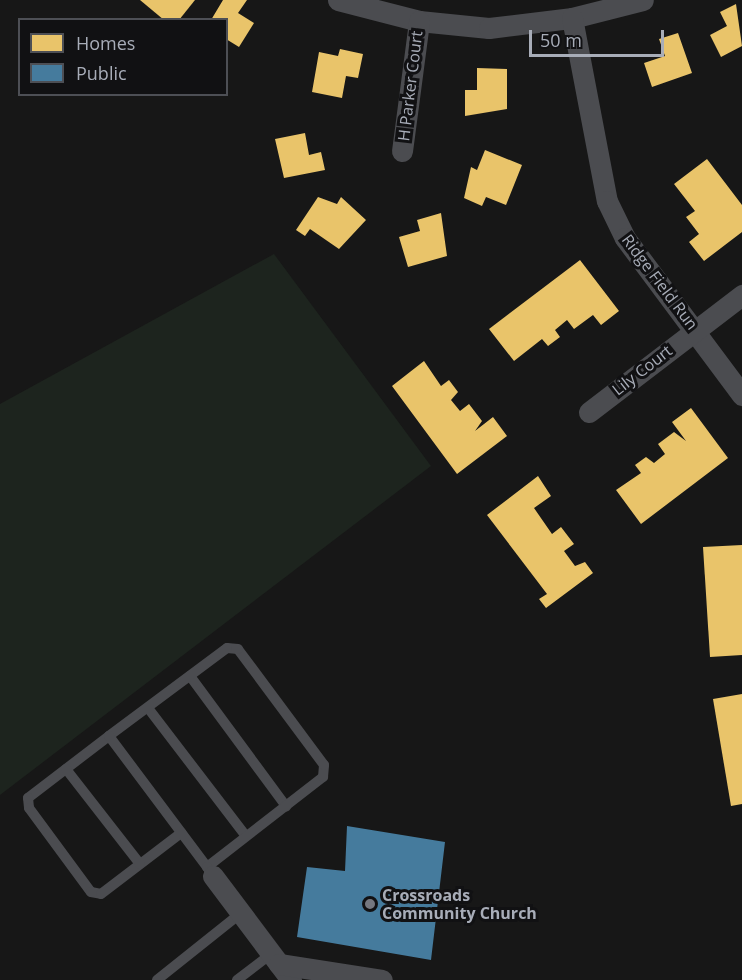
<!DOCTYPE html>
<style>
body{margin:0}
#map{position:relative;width:742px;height:980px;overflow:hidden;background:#171717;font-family:"Open Sans",sans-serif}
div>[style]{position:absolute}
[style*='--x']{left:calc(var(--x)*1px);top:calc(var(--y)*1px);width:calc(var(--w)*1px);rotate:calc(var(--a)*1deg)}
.green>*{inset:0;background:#1d241e}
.homes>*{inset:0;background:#e9c46a}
.public>*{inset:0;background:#457b9d}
.service>*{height:10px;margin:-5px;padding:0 5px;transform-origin:5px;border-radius:5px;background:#4b4c50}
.minor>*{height:21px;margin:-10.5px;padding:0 10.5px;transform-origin:10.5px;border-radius:10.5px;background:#4b4c50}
.dots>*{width:16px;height:16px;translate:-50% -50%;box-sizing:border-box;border:3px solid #111113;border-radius:50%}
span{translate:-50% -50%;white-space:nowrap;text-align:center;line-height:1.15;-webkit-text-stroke:6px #111113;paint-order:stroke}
.street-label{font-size:16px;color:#a8adb8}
.poi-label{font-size:16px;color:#a8adb8;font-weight:700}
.left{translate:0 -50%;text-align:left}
.legend{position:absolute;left:18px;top:18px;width:210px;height:78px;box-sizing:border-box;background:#111113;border:2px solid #4d4f55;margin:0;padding:8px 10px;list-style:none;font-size:18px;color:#a8adb8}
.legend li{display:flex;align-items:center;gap:12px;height:30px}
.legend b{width:30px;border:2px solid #4d4f55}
.scale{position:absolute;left:529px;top:30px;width:135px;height:27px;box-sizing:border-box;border:3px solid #a8adb8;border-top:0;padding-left:8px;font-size:18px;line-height:21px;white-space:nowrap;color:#a8adb8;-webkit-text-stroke:4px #111113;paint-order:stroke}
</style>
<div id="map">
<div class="green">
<i style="clip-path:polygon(274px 254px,431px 466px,0 795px,0 404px)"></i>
</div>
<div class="homes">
<i style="clip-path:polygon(140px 0,195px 0,179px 20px,164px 20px)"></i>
<i style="clip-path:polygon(223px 0,247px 0,238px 13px,254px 23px,239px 47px,226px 39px,226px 20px,211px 20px)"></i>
<i style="clip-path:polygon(736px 4px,742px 46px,721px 57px,710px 35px,727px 26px,720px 12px)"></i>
<i style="clip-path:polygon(678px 33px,692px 73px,652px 87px,644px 63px,665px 56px,659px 39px)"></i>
<i style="clip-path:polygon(340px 49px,363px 54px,358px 78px,346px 76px,342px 98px,312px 92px,319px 52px,338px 56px)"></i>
<i style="clip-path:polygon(477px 68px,507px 69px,507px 109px,465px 116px,465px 90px,477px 90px)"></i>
<i style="clip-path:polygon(305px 133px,309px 155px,321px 152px,325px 170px,284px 178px,275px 139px)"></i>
<i style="clip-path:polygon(485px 150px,522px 165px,506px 205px,486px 197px,482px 206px,464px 198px,471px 167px,477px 170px)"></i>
<i style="clip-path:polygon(707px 159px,742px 205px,742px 232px,704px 261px,689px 242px,699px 234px,686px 217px,695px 211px,674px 184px)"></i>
<i style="clip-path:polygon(318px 197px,337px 204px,341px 197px,366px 220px,339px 249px,310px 229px,305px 236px,296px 230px)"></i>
<i style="clip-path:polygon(441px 213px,447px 256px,408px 267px,399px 237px,420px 231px,417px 220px)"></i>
<i style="clip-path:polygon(580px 260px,619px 311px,601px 325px,593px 315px,574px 329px,567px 320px,555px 330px,560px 337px,548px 346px,542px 339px,514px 361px,489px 329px)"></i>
<i style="clip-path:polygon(424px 361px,441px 386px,449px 380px,458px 392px,451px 400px,460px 411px,469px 404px,482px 421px,475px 431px,493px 417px,507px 436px,457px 474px,392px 386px)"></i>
<i style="clip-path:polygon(691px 408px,728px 458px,641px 524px,616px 490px,641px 473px,635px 465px,646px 457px,654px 463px,665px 454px,658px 444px,674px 432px,686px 441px,672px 422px)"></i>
<i style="clip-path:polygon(538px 476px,551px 496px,534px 508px,552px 534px,561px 527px,574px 544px,564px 551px,575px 566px,585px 562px,593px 573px,546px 608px,539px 599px,547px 594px,487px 515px)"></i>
<i style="clip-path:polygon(742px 545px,742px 655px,710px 657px,703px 547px)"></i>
<i style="clip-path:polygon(742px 694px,742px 804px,731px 806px,713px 699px)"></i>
</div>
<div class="public">
<i style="clip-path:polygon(347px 826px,445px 842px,431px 960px,297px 937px,307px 867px,345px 871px)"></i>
</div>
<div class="service">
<i style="--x:190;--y:676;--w:162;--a:53.6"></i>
<i style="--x:148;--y:708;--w:161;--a:52.6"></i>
<i style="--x:109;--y:736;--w:102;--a:142.6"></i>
<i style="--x:28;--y:798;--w:10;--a:84"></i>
<i style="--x:29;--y:808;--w:104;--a:53.6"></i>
<i style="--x:91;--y:892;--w:10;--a:11"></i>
<i style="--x:101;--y:894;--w:101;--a:-37.3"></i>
<i style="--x:66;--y:769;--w:120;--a:52.1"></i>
<i style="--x:207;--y:867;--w:147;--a:-37.8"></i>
<i style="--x:323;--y:777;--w:12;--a:-85"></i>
<i style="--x:324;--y:765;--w:144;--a:-126.6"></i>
<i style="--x:238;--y:649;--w:11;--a:-175"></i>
<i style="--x:227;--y:648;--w:147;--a:143.3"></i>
<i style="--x:109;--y:736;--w:164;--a:53.2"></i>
<i style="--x:207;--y:867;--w:11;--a:56"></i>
<i style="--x:157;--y:980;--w:107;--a:-38.6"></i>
<i style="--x:237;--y:980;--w:43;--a:-37.4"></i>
</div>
<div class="minor">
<i style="--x:338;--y:0;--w:84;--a:14.5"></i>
<i style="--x:419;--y:21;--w:70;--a:5.7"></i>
<i style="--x:489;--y:28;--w:84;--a:-6.9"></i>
<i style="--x:572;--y:18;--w:73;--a:-14.2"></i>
<i style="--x:572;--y:18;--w:186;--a:79.2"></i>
<i style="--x:607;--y:201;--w:41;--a:64.1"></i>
<i style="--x:625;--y:238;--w:196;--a:53.3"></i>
<i style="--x:402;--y:151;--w:131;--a:-82.5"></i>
<i style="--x:589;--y:412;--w:193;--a:-37.4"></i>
<i style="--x:213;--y:876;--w:130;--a:53.1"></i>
<i style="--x:279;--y:964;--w:104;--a:8.8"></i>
</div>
<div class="dots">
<i style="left:370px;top:904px;background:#757880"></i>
</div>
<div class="street-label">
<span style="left:410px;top:86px;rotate:-83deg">H Parker Court</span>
<span style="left:660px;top:282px;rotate:53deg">Ridge Field Run</span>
<span style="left:642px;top:370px;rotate:-38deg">Lily Court</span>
</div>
<div class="poi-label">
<span class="left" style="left:382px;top:904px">Crossroads<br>Community Church</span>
</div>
<ul class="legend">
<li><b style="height:16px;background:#e9c46a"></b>Homes</li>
<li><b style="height:16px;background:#457b9d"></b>Public</li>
</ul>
<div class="scale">50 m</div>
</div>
